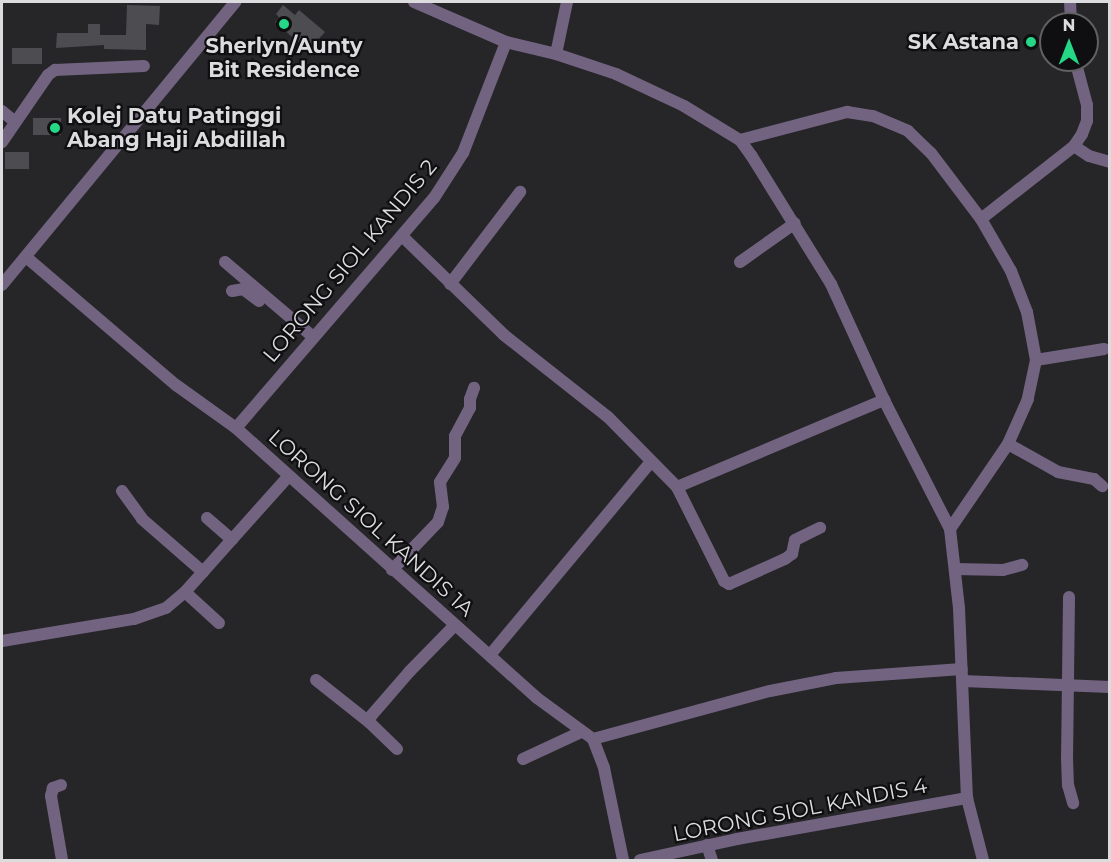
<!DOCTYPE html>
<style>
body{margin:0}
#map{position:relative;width:1111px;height:862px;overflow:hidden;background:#262528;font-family:Montserrat,sans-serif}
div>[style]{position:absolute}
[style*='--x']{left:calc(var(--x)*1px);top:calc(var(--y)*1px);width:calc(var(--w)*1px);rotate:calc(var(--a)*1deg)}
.building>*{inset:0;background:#4d4c50;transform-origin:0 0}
.minor>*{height:12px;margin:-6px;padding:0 6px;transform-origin:6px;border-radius:6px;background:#726481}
.dots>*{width:16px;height:16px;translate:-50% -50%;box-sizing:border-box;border:3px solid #0f0e10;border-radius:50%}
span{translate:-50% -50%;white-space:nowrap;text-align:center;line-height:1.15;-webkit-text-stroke:4.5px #0f0e10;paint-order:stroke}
.poi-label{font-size:21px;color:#dcdbde;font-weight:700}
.right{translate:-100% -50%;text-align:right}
.left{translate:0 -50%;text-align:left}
.street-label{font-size:21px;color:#dcdbde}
.frame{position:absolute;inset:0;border:3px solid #dcdbde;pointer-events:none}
.north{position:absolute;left:1039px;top:12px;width:60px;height:60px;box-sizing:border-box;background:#0f0e10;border:2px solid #616062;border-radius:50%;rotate:0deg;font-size:16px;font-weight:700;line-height:24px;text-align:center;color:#dcdbde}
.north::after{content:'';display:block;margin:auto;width:21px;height:27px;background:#24d886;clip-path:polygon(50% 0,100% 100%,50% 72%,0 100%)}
</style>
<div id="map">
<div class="building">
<i style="clip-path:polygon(127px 5px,160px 6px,159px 25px,146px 24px,146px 50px,104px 49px,104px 45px,56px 48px,57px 33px,88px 33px,88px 24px,100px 24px,100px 35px,126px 35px)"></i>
<i style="clip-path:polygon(283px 5px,295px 15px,299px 10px,325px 32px,308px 51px,275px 22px,279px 17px,276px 14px)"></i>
<i style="left:12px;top:48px;width:30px;height:16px"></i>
<i style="left:33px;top:118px;width:28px;height:17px"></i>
<i style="left:5px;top:152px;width:24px;height:17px"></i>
</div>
<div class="minor">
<i style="--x:414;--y:2;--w:100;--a:23.5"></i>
<i style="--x:506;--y:42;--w:51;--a:13.5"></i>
<i style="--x:556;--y:54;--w:63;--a:18.4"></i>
<i style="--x:616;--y:74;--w:75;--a:25.2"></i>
<i style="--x:684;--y:106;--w:66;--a:31.3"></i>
<i style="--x:740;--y:140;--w:19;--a:54"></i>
<i style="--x:751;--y:155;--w:152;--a:58.2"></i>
<i style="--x:831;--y:284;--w:128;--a:65.4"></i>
<i style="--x:884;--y:400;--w:145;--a:62.9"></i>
<i style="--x:950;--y:529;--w:80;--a:83.5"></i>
<i style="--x:959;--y:608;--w:190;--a:87.6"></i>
<i style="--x:967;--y:798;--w:64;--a:75.5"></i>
<i style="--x:1070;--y:2;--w:22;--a:87"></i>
<i style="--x:556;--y:54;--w:53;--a:-78.1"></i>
<i style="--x:2;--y:111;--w:17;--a:40"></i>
<i style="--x:740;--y:140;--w:111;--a:-14.7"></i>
<i style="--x:847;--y:112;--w:26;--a:9"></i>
<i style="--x:873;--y:116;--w:38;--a:23"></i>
<i style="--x:908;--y:131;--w:32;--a:44"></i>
<i style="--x:931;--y:153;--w:83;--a:52.9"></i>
<i style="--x:981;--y:219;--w:60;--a:60"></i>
<i style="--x:1011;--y:271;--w:44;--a:68.7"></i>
<i style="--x:1027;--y:312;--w:49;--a:79.4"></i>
<i style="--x:1036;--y:360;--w:40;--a:102"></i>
<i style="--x:1028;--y:399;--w:49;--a:114"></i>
<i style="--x:1008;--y:444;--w:103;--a:124.3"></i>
<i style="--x:2;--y:142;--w:81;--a:-55.5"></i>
<i style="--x:48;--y:75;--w:9;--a:-36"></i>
<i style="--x:55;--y:70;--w:89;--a:-2.6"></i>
<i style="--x:1074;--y:146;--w:18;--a:34"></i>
<i style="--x:1089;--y:156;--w:22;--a:16"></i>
<i style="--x:981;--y:219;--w:118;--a:-38.1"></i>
<i style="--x:1074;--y:146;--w:14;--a:-56"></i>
<i style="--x:1082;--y:134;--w:14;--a:-69"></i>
<i style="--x:1087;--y:121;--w:16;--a:-90"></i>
<i style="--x:1087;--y:105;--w:47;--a:-104.9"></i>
<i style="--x:402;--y:236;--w:142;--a:44.1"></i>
<i style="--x:504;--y:335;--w:132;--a:38.3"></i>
<i style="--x:608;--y:417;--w:98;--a:45.4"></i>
<i style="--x:677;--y:487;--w:225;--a:-22.8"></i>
<i style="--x:26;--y:257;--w:197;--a:40.5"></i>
<i style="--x:176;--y:385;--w:74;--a:35.6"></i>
<i style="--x:236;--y:428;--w:404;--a:41.9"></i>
<i style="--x:537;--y:698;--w:69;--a:36.2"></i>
<i style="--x:593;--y:739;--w:31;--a:69"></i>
<i style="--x:604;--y:768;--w:94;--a:78.3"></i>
<i style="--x:225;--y:262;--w:116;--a:40.4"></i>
<i style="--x:740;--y:262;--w:67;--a:-35.3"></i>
<i style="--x:450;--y:284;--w:116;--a:-52.7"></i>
<i style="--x:2;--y:285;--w:367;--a:-50.5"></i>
<i style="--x:232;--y:291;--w:11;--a:-10"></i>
<i style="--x:243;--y:289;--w:20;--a:37"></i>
<i style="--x:1036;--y:360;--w:69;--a:-9.2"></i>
<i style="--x:236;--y:428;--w:303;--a:-49.3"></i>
<i style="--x:434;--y:198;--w:54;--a:-57.2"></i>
<i style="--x:463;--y:153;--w:119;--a:-68.8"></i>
<i style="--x:1008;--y:444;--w:57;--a:29.2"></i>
<i style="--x:1058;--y:472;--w:37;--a:11"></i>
<i style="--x:1094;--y:479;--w:11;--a:41"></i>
<i style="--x:677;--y:487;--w:105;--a:63.4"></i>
<i style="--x:724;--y:581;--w:6;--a:31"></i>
<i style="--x:729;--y:584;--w:61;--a:-24.1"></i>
<i style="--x:785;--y:559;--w:9;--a:-36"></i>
<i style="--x:792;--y:554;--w:14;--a:-78"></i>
<i style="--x:795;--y:540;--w:28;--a:-26"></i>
<i style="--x:122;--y:491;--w:34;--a:54"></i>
<i style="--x:142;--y:519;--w:81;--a:41"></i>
<i style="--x:207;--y:518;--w:33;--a:41"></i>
<i style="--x:955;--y:569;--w:48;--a:1.2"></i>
<i style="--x:1003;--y:570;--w:20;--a:-15"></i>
<i style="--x:392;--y:570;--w:66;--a:-46.2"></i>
<i style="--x:438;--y:522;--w:16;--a:-72"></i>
<i style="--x:443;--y:507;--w:25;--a:-97"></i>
<i style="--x:440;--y:482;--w:28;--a:-58"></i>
<i style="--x:455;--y:458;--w:22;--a:-90"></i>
<i style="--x:455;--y:436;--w:32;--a:-62"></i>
<i style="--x:470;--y:408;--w:9;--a:-90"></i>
<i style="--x:470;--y:399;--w:12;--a:-70"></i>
<i style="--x:185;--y:592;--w:46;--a:42.4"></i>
<i style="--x:1069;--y:597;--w:161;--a:90.7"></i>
<i style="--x:1067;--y:758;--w:27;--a:88"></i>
<i style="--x:1068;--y:785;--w:19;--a:74"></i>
<i style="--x:2;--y:641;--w:134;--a:-9.5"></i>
<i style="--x:134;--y:619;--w:34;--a:-19"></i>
<i style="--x:166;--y:608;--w:25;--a:-40"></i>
<i style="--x:185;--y:592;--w:154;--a:-48.2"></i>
<i style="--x:490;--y:655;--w:250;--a:-50.2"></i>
<i style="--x:316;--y:680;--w:68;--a:38.4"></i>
<i style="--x:963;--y:681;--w:147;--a:2.3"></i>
<i style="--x:593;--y:739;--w:183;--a:-15.2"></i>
<i style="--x:770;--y:691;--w:67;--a:-11.1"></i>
<i style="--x:836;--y:678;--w:126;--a:-4.1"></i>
<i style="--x:397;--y:749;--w:39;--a:-136"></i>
<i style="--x:369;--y:722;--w:6;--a:-72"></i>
<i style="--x:371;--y:716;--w:60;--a:-49.1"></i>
<i style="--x:410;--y:671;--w:64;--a:-45.6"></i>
<i style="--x:523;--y:759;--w:64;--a:-25"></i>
<i style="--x:61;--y:785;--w:9;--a:159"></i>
<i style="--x:53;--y:788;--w:8;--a:104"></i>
<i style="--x:51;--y:796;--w:65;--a:80.2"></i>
<i style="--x:707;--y:845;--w:16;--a:72"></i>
<i style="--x:640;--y:860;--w:99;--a:-12.2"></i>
<i style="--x:737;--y:839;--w:234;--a:-10.1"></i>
</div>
<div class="dots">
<i style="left:284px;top:24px;background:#24d886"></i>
<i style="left:1031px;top:42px;background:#24d886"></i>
<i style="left:55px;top:128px;background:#24d886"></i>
</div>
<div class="poi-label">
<span class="right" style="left:1019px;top:42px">SK Astana</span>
<span style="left:284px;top:58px">Sherlyn/Aunty<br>Bit Residence</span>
<span class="left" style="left:67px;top:128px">Kolej Datu Patinggi<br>Abang Haji Abdillah</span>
</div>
<div class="street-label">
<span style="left:350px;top:261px;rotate:-50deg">LORONG SIOL KANDIS 2</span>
<span style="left:371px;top:523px;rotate:42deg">LORONG SIOL KANDIS 1A</span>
<span style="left:800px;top:810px;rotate:-11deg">LORONG SIOL KANDIS 4</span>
</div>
<div class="frame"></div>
<div class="north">N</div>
</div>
